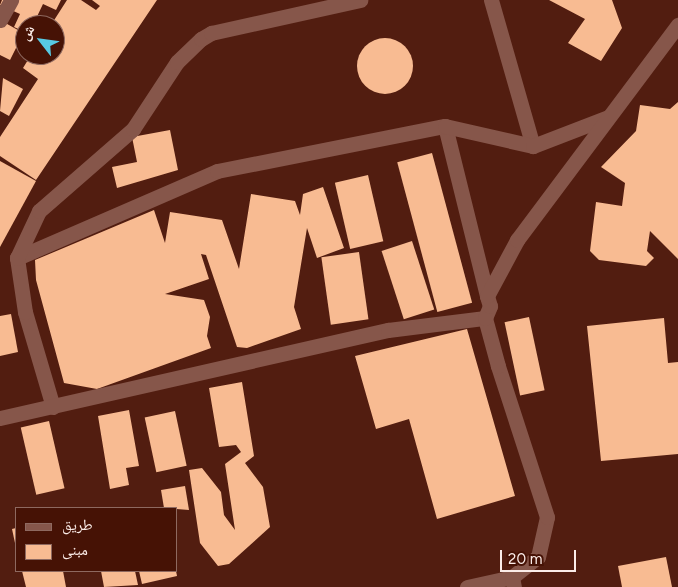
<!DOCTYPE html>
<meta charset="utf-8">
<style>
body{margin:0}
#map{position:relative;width:678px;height:587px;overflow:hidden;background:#521d10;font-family:Figtree,"Noto Naskh Arabic",sans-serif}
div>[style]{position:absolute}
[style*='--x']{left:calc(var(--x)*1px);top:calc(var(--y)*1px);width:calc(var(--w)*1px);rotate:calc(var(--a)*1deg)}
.building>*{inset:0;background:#f8bb92;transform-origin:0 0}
.round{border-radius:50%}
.street>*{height:15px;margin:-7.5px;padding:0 7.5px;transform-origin:7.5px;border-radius:7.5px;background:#86564a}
span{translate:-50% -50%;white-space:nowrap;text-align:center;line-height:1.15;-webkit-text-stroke:5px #461205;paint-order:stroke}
.legend{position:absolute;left:15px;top:507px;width:162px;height:65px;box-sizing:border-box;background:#461205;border:1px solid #8e6960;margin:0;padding:6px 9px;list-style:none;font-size:15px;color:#fbece8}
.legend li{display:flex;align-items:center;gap:10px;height:25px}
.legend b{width:25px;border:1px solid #8e6960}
.north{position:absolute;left:15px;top:15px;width:50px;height:50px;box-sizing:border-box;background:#461205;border:1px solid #8e6960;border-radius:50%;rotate:300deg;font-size:14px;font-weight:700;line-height:20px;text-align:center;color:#fbece8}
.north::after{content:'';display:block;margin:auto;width:18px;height:22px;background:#57c9e3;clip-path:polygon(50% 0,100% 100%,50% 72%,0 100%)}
.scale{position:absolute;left:500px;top:550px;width:76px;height:22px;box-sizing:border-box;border:2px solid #fbece8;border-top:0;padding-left:6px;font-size:15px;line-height:18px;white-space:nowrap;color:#fbece8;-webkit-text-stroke:4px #461205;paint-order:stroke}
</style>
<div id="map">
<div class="building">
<i style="clip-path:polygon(2px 0,61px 0,56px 10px,43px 4px,33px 25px,25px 25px,25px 32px,14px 27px,20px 14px,0 5px)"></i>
<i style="clip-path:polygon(67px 0,81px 0,96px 10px,100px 6px,92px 0,157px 0,36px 180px,0 156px,0 137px,38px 79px,23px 68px,31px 55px,55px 55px,55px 25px,51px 25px)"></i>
<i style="clip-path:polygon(549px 0,612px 0,622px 28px,601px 61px,568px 43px,585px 19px)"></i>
<i style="clip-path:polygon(0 20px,25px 34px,24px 52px,16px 48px,10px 60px,0 55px)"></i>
<i class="round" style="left:357px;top:38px;width:56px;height:56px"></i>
<i style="clip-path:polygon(3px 78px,23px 89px,9px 116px,0 111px)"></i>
<i style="clip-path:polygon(678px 102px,678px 259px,650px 231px,647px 251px,654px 258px,646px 266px,599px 260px,590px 251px,596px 202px,622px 206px,625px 183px,601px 167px,636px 131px,640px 105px,670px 109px)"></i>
<i style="clip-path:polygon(170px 130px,178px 170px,117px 188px,112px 167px,137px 162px,132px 137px)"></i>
<i style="left:432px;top:153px;width:155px;height:36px;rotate:75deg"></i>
<i style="clip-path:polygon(0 161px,36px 181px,0 247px)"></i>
<i style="left:368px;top:175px;width:68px;height:34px;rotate:77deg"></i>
<i style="clip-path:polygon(323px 187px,344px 248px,317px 258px,307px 228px,294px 307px,301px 329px,247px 348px,237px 347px,206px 255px,201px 254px,209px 279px,165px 294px,204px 300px,210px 317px,207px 336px,211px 348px,97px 389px,64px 383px,36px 280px,35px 260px,154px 210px,165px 243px,170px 212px,222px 220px,239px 269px,251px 194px,295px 201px,300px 215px,303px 194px)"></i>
<i style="left:412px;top:241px;width:72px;height:32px;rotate:72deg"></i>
<i style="left:359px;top:252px;width:68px;height:38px;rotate:82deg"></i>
<i style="clip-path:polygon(11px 314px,18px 352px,0 356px,0 316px)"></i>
<i style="left:529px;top:317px;width:75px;height:25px;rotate:78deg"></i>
<i style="clip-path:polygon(664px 318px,668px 363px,678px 362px,678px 454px,601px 461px,587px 326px)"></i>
<i style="clip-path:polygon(467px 329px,515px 496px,437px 519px,409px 419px,376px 429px,355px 356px)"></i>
<i style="clip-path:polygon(242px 382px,254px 456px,245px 463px,263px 487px,270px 527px,229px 564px,218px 566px,200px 543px,189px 470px,202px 468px,221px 492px,224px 515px,235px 530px,225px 464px,241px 452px,236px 445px,219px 447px,209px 388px)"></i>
<i style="clip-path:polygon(129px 410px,139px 466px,126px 468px,129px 485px,110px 489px,98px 416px)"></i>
<i style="left:175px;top:411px;width:56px;height:31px;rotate:78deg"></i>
<i style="left:49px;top:421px;width:69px;height:29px;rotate:77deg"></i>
<i style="clip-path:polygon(185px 486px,189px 510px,164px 508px,161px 490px)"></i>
<i style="clip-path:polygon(16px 528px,16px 543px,15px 543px,12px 529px)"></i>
<i style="clip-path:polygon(666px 557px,672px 587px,622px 587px,618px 566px)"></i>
<i style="clip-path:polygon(22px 571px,63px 571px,66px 587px,26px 587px)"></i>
<i style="clip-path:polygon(101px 571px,135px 571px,138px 585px,104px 587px)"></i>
<i style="clip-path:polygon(139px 571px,176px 571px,177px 576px,142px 584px)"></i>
</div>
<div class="street">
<i style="--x:491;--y:0;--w:152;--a:74"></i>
<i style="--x:0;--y:20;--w:23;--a:-61"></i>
<i style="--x:445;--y:126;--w:175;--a:76.1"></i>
<i style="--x:17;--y:258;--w:218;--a:-23.5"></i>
<i style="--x:217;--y:171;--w:232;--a:-11.2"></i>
<i style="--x:445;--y:126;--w:90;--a:12.8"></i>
<i style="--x:533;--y:146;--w:80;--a:-21.1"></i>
<i style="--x:53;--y:407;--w:99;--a:-106.4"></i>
<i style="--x:25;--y:312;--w:55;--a:-98.4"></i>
<i style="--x:17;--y:258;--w:52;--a:-64.9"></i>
<i style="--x:39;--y:211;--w:125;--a:-41.1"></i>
<i style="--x:133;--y:129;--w:80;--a:-56.7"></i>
<i style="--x:177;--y:62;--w:33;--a:-44"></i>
<i style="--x:201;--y:39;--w:12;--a:-31"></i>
<i style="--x:211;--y:33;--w:153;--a:-12.5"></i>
<i style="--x:0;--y:418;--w:398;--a:-12.8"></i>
<i style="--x:388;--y:330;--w:98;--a:-7.1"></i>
<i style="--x:512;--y:577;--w:33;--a:-38"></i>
<i style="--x:538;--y:557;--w:41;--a:-77.3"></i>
<i style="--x:547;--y:517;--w:159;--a:-108"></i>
<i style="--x:498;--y:366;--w:50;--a:-105.2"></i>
<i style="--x:485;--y:318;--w:13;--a:-67"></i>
<i style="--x:490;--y:306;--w:10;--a:-107"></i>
<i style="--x:487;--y:296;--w:64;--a:-61.8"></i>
<i style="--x:517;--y:240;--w:269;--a:-53.2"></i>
<i style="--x:467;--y:587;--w:46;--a:-12.5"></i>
<i style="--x:512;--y:577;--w:10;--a:79"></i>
</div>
<ul class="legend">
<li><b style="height:6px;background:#86564a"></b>طريق</li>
<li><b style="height:14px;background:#f8bb92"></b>مبنى</li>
</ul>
<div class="north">ش</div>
<div class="scale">20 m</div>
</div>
